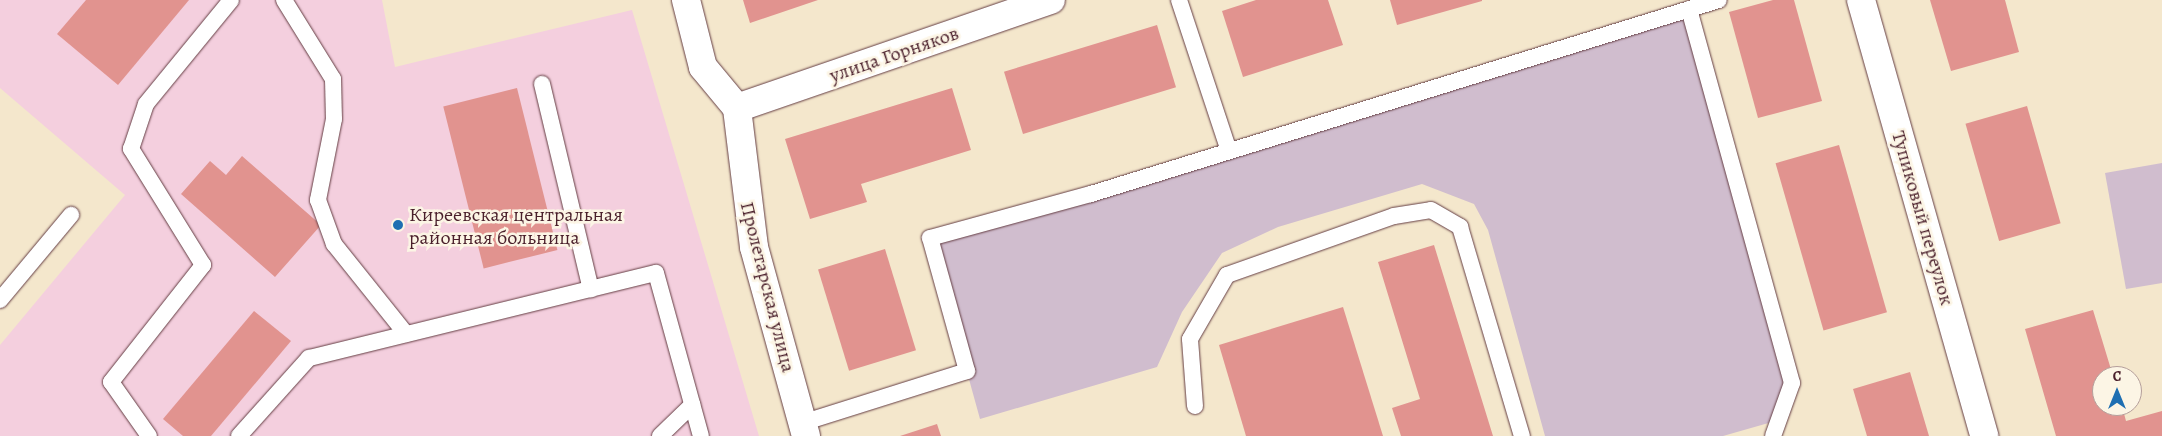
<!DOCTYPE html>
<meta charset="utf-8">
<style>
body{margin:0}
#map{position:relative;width:2162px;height:436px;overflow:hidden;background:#f4e7cc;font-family:Alegreya,serif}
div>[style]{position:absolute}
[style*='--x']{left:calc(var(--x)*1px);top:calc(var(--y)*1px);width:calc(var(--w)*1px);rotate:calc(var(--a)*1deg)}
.built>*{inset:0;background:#f4cfde}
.industrial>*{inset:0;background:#d0bdce}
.building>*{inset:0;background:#e1938f;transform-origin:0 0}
.roads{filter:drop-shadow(0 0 1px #643d43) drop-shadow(0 0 1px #643d43)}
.service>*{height:16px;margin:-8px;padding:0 8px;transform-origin:8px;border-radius:8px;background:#fff}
.minor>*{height:28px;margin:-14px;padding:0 14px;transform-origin:14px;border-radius:14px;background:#fff}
.secondary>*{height:28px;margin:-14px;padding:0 14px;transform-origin:14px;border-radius:14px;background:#fff}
.dots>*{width:14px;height:14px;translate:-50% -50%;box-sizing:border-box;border:2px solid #fcf5e5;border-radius:50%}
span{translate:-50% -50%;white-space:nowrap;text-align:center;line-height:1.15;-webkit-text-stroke:5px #fcf5e5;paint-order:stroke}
.street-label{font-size:20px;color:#4a1f2b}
.poi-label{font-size:20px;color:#4a1f2b}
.left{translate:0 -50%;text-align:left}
.north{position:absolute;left:2092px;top:366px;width:50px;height:50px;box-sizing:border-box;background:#fcf5e5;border:1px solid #b59f9b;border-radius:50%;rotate:0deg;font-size:14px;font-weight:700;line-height:20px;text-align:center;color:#4a1f2b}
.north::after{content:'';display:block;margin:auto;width:18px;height:22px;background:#1f6fb2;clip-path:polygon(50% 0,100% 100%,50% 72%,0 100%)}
</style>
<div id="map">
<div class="built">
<i style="clip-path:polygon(0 0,382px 0,395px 67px,632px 10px,759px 436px,0 436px,0 345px,125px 195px,0 88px)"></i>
</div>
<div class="industrial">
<i style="clip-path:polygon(1689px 9px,1792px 383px,1779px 420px,1723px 436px,1545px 436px,1488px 230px,1474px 204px,1422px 184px,1278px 227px,1222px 253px,1182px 312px,1157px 367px,980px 419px,930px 238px)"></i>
<i style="clip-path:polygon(2162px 163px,2162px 283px,2126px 289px,2105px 173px)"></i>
</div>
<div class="building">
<i style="clip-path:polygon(86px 0,189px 0,118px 85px,57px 34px)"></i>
<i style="clip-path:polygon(743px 0,818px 0,750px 23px)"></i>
<i style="clip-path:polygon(1256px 0,1328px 0,1343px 45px,1243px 77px,1222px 11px)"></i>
<i style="clip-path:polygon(1390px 0,1482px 0,1482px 1px,1397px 25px)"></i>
<i style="clip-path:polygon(1773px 0,1794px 0,1822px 101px,1758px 118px,1729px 12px)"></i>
<i style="clip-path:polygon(1930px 0,2005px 0,2019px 52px,1951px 71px)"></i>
<i style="left:1157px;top:25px;width:65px;height:160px;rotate:73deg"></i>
<i style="left:517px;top:88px;width:167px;height:76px;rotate:76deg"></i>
<i style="clip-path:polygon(952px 88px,971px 150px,861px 184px,867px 202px,810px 219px,785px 139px)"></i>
<i style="left:2027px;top:106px;width:122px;height:64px;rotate:74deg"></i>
<i style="left:1839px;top:145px;width:174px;height:66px;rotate:74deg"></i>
<i style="clip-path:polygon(242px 156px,321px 225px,275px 277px,181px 194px,210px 161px,226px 175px)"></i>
<i style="clip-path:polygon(1434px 245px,1493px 436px,1401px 436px,1392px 408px,1420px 399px,1378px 262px)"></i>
<i style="left:885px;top:249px;width:106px;height:70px;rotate:73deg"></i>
<i style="clip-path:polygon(1343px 307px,1383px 436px,1246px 436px,1219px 345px)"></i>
<i style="clip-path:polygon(2093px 310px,2113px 376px,2102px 376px,2102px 406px,2122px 406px,2126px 421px,2162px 411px,2162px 436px,2056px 436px,2025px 329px)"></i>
<i style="clip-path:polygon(254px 311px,291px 341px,211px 436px,183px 436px,163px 419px)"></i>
<i style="clip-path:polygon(1910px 372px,1929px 436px,1867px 436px,1853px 389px)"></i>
<i style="clip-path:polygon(937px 424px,941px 436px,900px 436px)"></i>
</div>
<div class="roads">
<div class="service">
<i style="--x:284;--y:0;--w:93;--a:58.2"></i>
<i style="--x:333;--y:79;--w:40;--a:88.6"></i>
<i style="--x:334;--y:119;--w:83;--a:101.2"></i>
<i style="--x:318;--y:200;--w:47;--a:70"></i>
<i style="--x:334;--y:244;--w:115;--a:51.3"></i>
<i style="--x:1179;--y:0;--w:159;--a:71.7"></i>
<i style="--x:1689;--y:9;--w:388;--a:74.6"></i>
<i style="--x:1792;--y:383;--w:56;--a:109.7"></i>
<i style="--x:542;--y:84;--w:211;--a:76.6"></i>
<i style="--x:0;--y:300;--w:111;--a:-50.1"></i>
<i style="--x:1195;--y:406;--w:67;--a:-94.3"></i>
<i style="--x:1190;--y:339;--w:74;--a:-60"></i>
<i style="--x:1227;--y:275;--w:177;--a:-19.5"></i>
<i style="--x:1394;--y:216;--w:37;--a:-9"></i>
<i style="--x:1431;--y:210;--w:34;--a:30"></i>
<i style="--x:1460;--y:227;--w:218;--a:73.5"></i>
<i style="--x:802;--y:423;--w:173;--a:-17.5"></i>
<i style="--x:967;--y:371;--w:138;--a:-105.5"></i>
<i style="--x:930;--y:238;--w:167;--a:-15.3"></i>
<i style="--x:1091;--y:194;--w:657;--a:-17.17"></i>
<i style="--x:149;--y:436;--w:66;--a:-125.1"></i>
<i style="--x:111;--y:382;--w:149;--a:-51.8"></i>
<i style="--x:203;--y:265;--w:137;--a:-121.8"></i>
<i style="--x:131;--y:149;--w:47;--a:-71.6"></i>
<i style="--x:146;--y:104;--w:134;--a:-50.7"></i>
<i style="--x:239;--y:436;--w:105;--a:-48.1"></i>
<i style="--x:309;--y:358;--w:357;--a:-13.8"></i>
<i style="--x:656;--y:273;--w:169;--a:74.6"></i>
<i style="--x:660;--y:436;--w:45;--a:-44.1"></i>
</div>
<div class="minor">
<i style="--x:686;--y:0;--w:69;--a:75.8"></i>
<i style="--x:703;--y:67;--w:53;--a:50.3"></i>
<i style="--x:1861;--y:0;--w:453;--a:74.2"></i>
</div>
<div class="secondary">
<i style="--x:806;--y:436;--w:196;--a:-105.4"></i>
<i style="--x:754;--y:247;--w:140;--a:-97"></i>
<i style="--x:737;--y:108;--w:332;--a:-19"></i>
</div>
</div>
<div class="dots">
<i style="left:398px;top:225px;background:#1f6fb2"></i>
</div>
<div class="street-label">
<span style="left:894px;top:54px;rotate:-19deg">улица Горняков</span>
<span style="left:1923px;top:218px;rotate:74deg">Тупиковый переулок</span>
<span style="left:768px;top:287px;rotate:76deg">Пролетарская улица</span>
</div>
<div class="poi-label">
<span class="left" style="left:409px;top:226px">Киреевская центральная<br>районная больница</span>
</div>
<div class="north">С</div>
</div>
